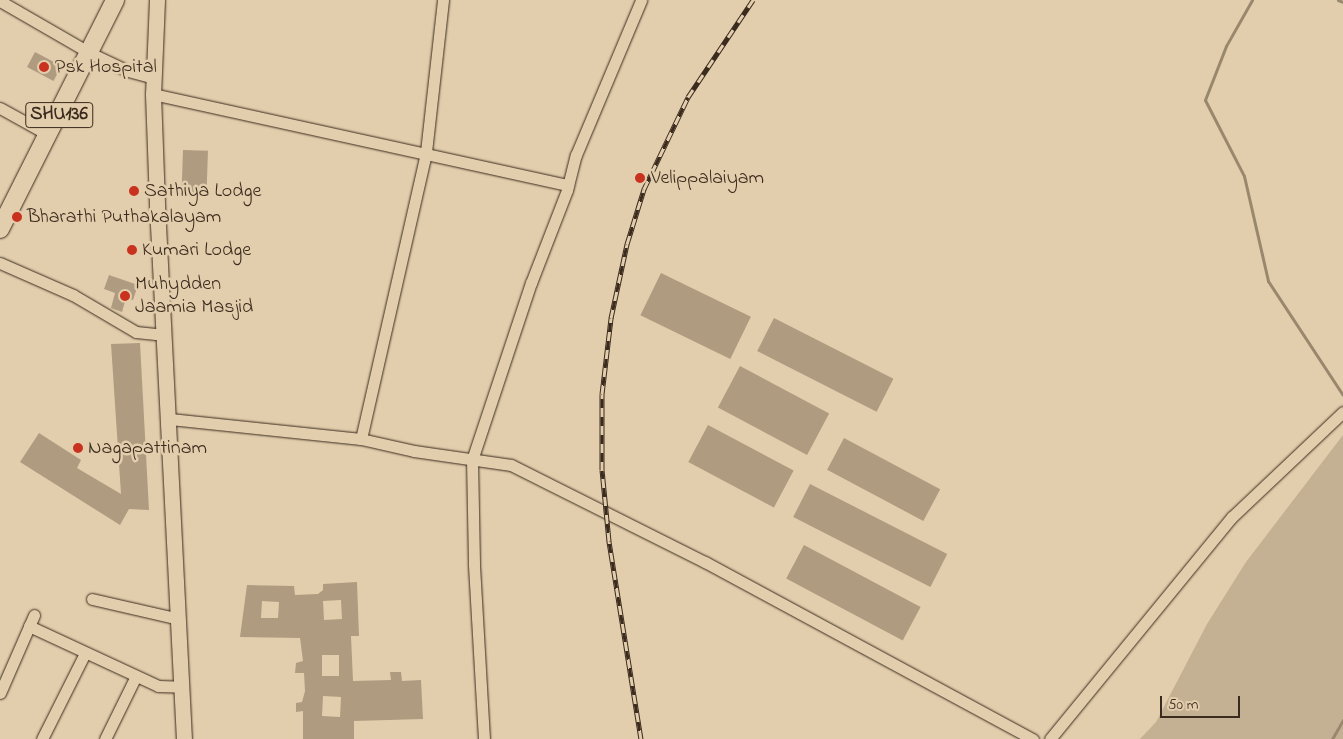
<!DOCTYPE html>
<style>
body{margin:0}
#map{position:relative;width:1343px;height:739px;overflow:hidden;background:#e2ceac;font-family:"Indie Flower",sans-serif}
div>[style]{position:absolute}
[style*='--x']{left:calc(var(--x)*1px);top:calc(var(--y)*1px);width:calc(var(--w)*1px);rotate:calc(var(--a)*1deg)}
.green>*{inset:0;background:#c4b092}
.stream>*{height:3px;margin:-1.5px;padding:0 1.5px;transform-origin:1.5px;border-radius:1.5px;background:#9a886e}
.building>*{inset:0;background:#af9b80;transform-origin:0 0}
.roads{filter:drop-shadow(0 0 1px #3b2a1e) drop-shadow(0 0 1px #3b2a1e)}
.street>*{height:11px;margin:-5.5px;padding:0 5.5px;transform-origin:5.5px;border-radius:5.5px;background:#e2ceac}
.secondary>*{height:15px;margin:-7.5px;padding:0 7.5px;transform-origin:7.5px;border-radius:7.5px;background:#e2ceac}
.primary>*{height:18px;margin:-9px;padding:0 9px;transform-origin:9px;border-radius:9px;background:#e2ceac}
.rail>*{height:5px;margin-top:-2.5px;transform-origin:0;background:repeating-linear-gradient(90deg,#e2ceac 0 9px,#3b2a1e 0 18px);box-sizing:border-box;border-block:1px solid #3b2a1e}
.dots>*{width:14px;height:14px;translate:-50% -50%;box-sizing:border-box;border:2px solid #e2ceac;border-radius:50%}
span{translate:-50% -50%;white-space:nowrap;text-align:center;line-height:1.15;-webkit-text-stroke:5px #e2ceac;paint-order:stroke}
.shield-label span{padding:1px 4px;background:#e2ceac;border:1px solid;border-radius:4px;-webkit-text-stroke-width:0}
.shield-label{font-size:19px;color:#3b2a1e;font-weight:700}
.poi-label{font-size:20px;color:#3b2a1e}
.left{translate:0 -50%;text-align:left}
.scale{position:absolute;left:1160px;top:696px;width:80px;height:22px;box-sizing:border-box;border:2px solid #3b2a1e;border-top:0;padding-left:6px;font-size:15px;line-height:18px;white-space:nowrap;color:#3b2a1e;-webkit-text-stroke:4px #e2ceac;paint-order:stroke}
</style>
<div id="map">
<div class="green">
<i style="clip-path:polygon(1343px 435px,1343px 739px,1140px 739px,1156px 722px,1207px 624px,1246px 562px)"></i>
</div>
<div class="stream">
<i style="--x:1252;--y:0;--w:53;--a:119.5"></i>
<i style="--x:1226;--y:46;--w:58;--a:111.3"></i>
<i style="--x:1205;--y:100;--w:85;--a:62.8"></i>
<i style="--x:1244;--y:176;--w:108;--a:77.1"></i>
<i style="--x:1268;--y:281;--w:136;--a:56.7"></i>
<i style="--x:1338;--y:0;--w:5;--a:22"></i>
<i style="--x:1332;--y:739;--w:22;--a:-60"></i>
</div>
<div class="building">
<i style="left:35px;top:52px;width:30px;height:17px;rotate:28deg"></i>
<i style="left:183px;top:150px;width:25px;height:43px;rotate:2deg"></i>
<i style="left:661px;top:273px;width:100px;height:47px;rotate:26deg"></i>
<i style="clip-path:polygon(109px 275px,138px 285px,133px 300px,126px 298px,122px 312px,111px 308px,115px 293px,104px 289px)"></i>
<i style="left:774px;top:318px;width:134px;height:37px;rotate:27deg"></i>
<i style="clip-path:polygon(140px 343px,149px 510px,129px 509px,120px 525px,20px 462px,39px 433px,81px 460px,77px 468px,121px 494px,111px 344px)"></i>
<i style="left:740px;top:366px;width:101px;height:47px;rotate:28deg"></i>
<i style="left:708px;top:425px;width:97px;height:42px;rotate:28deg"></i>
<i style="left:844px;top:438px;width:109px;height:36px;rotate:28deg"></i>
<i style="left:810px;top:484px;width:154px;height:37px;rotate:27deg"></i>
<i style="left:804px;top:545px;width:132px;height:38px;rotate:28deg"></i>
<i style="clip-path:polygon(evenodd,357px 582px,359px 636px,351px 636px,353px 681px,391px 680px,390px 672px,401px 672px,402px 681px,421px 680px,423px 719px,354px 721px,354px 739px,303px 739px,303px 711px,296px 712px,296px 703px,302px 702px,305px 691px,304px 673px,295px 673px,296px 663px,303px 661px,300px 638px,240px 637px,247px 585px,294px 586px,295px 595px,318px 594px,323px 590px,323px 584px,357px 582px,341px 600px,342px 619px,324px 620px,323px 601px,341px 600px,357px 582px,262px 601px,279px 602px,278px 618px,261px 618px,262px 601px,357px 582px,322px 655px,339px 655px,339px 676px,322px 676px,322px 655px,357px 582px,323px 696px,341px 697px,340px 717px,322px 716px,323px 696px)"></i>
</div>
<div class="roads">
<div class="street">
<i style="--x:0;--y:1;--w:104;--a:30"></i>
<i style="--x:90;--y:53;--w:42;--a:25.3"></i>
<i style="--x:128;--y:71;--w:27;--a:15"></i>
<i style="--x:153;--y:94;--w:425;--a:12.4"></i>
<i style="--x:0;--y:108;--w:56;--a:28.9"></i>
<i style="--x:0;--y:263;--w:80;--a:23.7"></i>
<i style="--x:73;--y:295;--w:73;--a:30.4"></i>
<i style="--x:136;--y:332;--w:27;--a:6"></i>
<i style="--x:170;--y:419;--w:192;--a:6"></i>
<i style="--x:361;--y:439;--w:54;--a:12.8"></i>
<i style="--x:414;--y:451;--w:98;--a:8.2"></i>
<i style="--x:511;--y:465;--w:217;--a:26.6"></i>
<i style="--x:705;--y:562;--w:373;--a:28.4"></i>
<i style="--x:361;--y:439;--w:294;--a:-77.2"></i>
<i style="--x:426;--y:152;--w:153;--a:-83.6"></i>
<i style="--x:92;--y:599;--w:89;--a:12.9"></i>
<i style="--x:29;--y:626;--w:142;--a:24.9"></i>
<i style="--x:158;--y:686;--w:24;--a:2"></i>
<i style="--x:0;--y:693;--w:85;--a:-66.4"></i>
<i style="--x:42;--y:739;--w:96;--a:-63.4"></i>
<i style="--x:105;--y:739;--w:70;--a:-63.8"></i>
<i style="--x:484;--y:739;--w:176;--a:-93.3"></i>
<i style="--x:474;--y:563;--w:103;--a:-91.1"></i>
<i style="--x:472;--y:460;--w:187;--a:-71.6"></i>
<i style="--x:531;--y:283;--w:100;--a:-68.8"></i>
<i style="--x:567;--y:190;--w:36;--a:-76"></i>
<i style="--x:576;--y:155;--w:168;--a:-67.2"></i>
<i style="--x:1050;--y:739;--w:287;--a:-50.7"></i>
<i style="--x:1232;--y:517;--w:153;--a:-43.4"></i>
</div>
<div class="secondary">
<i style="--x:157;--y:0;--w:94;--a:92.4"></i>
<i style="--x:153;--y:94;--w:111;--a:87.9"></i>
<i style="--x:157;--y:205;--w:535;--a:87.11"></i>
</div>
<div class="primary">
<i style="--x:0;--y:229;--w:256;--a:-63.3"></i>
</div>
</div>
<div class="rail">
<i style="--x:641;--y:739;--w:201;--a:-99.2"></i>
<i style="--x:609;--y:541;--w:71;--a:-95.6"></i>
<i style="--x:602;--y:470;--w:76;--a:-90"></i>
<i style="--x:602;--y:394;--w:77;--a:-83.2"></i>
<i style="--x:611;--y:318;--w:76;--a:-77.8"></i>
<i style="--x:627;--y:244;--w:58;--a:-72.8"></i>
<i style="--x:644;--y:189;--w:102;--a:-64.4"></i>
<i style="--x:688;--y:97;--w:117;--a:-56.2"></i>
</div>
<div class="dots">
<i style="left:44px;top:67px;background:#c8321e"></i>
<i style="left:640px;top:178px;background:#c8321e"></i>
<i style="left:134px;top:191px;background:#c8321e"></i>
<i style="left:17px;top:217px;background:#c8321e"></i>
<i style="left:132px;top:250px;background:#c8321e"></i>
<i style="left:125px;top:296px;background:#c8321e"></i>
<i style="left:78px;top:448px;background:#c8321e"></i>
</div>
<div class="shield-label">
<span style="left:59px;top:115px">SHU136</span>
</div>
<div class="poi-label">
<span class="left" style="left:55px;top:67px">Psk Hospital</span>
<span class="left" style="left:651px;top:178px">Velippalaiyam</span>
<span class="left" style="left:144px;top:191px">Sathiya Lodge</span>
<span class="left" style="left:27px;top:217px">Bharathi Puthakalayam</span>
<span class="left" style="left:142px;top:250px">Kumari Lodge</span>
<span class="left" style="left:135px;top:296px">Muhydden<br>Jaamia Masjid</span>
<span class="left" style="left:88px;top:448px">Nagapattinam</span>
</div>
<div class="scale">50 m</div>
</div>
